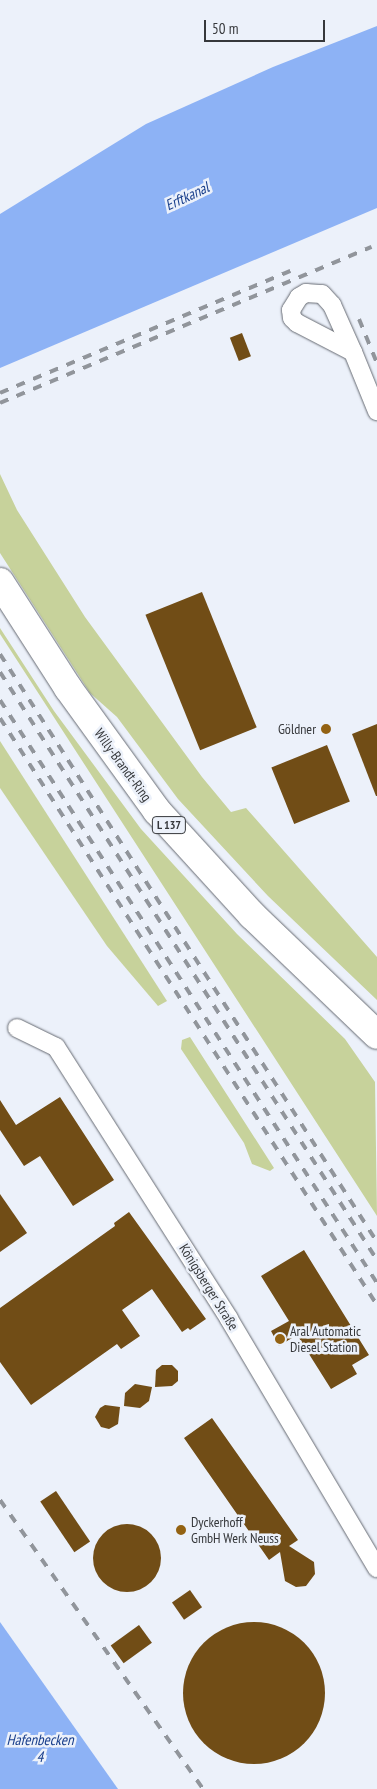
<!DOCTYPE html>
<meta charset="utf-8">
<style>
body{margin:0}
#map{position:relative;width:377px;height:1789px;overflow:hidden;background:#ecf1fa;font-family:"PT Sans Narrow",sans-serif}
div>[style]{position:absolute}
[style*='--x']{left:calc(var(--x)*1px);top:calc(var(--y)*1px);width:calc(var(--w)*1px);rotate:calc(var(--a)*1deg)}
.green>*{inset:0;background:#c7d29b}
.water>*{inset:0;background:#8db2f5}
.building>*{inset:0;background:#714d16;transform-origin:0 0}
.round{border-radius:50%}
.roads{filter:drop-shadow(0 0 1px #666a72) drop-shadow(0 0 1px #666a72)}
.minor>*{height:18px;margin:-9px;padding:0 9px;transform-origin:9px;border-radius:9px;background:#fff}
.primary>*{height:28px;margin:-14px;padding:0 14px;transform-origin:14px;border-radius:14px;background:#fff}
.rail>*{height:4px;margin-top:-2px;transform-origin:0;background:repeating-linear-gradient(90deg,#91959b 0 9px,transparent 0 18px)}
.dots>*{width:14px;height:14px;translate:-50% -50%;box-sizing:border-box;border:2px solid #ecf1fa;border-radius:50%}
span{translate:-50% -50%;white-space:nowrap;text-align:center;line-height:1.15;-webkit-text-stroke:5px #ecf1fa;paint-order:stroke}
.shield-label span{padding:1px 4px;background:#ecf1fa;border:1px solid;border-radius:4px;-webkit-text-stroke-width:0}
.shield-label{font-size:12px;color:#36383b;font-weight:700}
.poi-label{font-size:14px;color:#36383b}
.right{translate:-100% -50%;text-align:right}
.left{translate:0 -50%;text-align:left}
.street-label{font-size:14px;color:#36383b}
.water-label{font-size:15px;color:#193f8c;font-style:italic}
.scale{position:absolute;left:204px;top:20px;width:121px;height:22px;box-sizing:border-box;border:2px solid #36383b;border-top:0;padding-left:6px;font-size:15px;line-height:18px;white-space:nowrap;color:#36383b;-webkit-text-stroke:4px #ecf1fa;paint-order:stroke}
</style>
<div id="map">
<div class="green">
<i style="clip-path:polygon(0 474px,17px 510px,85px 617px,202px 777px,231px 812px,246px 808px,377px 957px,377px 1000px,268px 896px,178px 799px,117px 717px,90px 693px,0 553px)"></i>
<i style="clip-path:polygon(0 628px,54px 711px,141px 829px,237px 934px,345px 1039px,375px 1082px,377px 1216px,0 634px)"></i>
<i style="clip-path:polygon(0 741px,167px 1001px,158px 1006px,107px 946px,0 788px)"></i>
<i style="clip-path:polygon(190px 1037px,274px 1168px,270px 1171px,252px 1164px,244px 1143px,181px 1049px,182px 1040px)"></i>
</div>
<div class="water">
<i style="clip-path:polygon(377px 26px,377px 208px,0 368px,0 214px,146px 124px,273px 67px)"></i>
<i style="clip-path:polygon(0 1622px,118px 1789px,0 1789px)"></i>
</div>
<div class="building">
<i style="left:242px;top:333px;width:25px;height:13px;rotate:69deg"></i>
<i style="left:202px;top:592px;width:146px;height:61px;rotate:68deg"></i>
<i style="clip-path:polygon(377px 724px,377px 796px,376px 796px,352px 734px)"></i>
<i style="left:327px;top:745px;width:61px;height:60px;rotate:68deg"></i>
<i style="clip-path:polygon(60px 1097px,114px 1180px,73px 1206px,40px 1156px,24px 1166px,0 1130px,0 1100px,16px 1125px)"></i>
<i style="clip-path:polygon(0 1194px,27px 1233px,0 1252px)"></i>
<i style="clip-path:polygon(129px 1212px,206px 1319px,190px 1330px,188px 1328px,182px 1332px,152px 1289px,122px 1310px,140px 1336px,121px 1349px,117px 1344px,31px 1405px,0 1362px,0 1308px,115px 1226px,114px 1223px)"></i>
<i style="clip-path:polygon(304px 1250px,369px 1355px,352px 1365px,357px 1374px,331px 1389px,297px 1335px,279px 1346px,271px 1331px,289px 1321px,261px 1276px)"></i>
<i style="clip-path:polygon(162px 1365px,172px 1365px,178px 1371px,178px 1381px,172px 1386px,155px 1387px,156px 1370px)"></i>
<i style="clip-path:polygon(135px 1384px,152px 1387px,149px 1401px,140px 1408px,124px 1406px,125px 1393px)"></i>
<i style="clip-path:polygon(105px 1405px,120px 1407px,118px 1424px,109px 1429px,101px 1427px,95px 1417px,100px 1408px)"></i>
<i style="clip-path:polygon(212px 1418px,298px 1540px,289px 1546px,314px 1562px,315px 1574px,306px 1586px,296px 1587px,285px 1581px,280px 1552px,269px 1560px,184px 1438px)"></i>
<i style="left:56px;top:1491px;width:61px;height:19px;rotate:56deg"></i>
<i class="round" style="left:93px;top:1524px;width:68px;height:68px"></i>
<i style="left:190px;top:1590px;width:21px;height:22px;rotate:55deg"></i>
<i class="round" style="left:183px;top:1622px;width:142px;height:142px"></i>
<i style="left:139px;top:1625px;width:22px;height:35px;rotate:54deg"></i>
</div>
<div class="roads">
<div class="minor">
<i style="--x:353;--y:352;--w:63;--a:-152.6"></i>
<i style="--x:297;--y:323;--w:7;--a:-135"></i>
<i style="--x:292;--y:318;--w:8;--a:-97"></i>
<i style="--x:291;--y:310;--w:15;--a:-58"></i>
<i style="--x:299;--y:297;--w:8;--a:-30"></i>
<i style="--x:306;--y:293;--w:16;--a:4"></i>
<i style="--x:322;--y:294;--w:15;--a:48"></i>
<i style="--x:332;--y:305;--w:51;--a:65.9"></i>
<i style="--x:353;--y:352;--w:64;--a:67.9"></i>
<i style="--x:17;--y:1028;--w:43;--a:26"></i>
<i style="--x:56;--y:1047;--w:322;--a:57.5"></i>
<i style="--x:229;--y:1319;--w:290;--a:59.3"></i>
</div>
<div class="primary">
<i style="--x:0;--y:582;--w:126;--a:57.3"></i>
<i style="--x:68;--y:688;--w:152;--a:54.1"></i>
<i style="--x:157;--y:811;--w:141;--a:47.6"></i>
<i style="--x:252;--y:915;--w:173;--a:43.8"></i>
</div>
</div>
<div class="rail">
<i style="--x:359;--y:319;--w:48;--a:67.8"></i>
<i style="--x:0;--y:393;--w:315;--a:-22.8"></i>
<i style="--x:0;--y:403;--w:403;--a:-22.8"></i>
<i style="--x:0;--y:654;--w:698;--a:57.33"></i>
<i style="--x:0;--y:672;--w:698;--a:57.33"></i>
<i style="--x:0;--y:700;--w:694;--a:57.11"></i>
<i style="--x:0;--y:718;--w:698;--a:57.29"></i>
<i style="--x:0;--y:1500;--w:353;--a:54.9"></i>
</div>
<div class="dots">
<i style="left:326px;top:729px;background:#936212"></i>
<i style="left:280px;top:1339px;background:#936212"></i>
<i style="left:181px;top:1530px;background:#936212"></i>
</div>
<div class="shield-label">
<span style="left:169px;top:825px">L 137</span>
</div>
<div class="poi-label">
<span class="right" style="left:316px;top:729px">Göldner</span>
<span class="left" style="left:290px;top:1339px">Aral Automatic<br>Diesel Station</span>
<span class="left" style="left:191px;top:1530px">Dyckerhoff<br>GmbH Werk Neuss</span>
</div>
<div class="street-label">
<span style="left:123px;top:765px;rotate:54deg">Willy-Brandt-Ring</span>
<span style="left:209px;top:1287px;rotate:58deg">Königsberger Straße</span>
</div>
<div class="water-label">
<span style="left:187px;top:196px;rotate:-25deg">Erftkanal</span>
<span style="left:40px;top:1748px">Hafenbecken<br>4</span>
</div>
<div class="scale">50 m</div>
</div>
